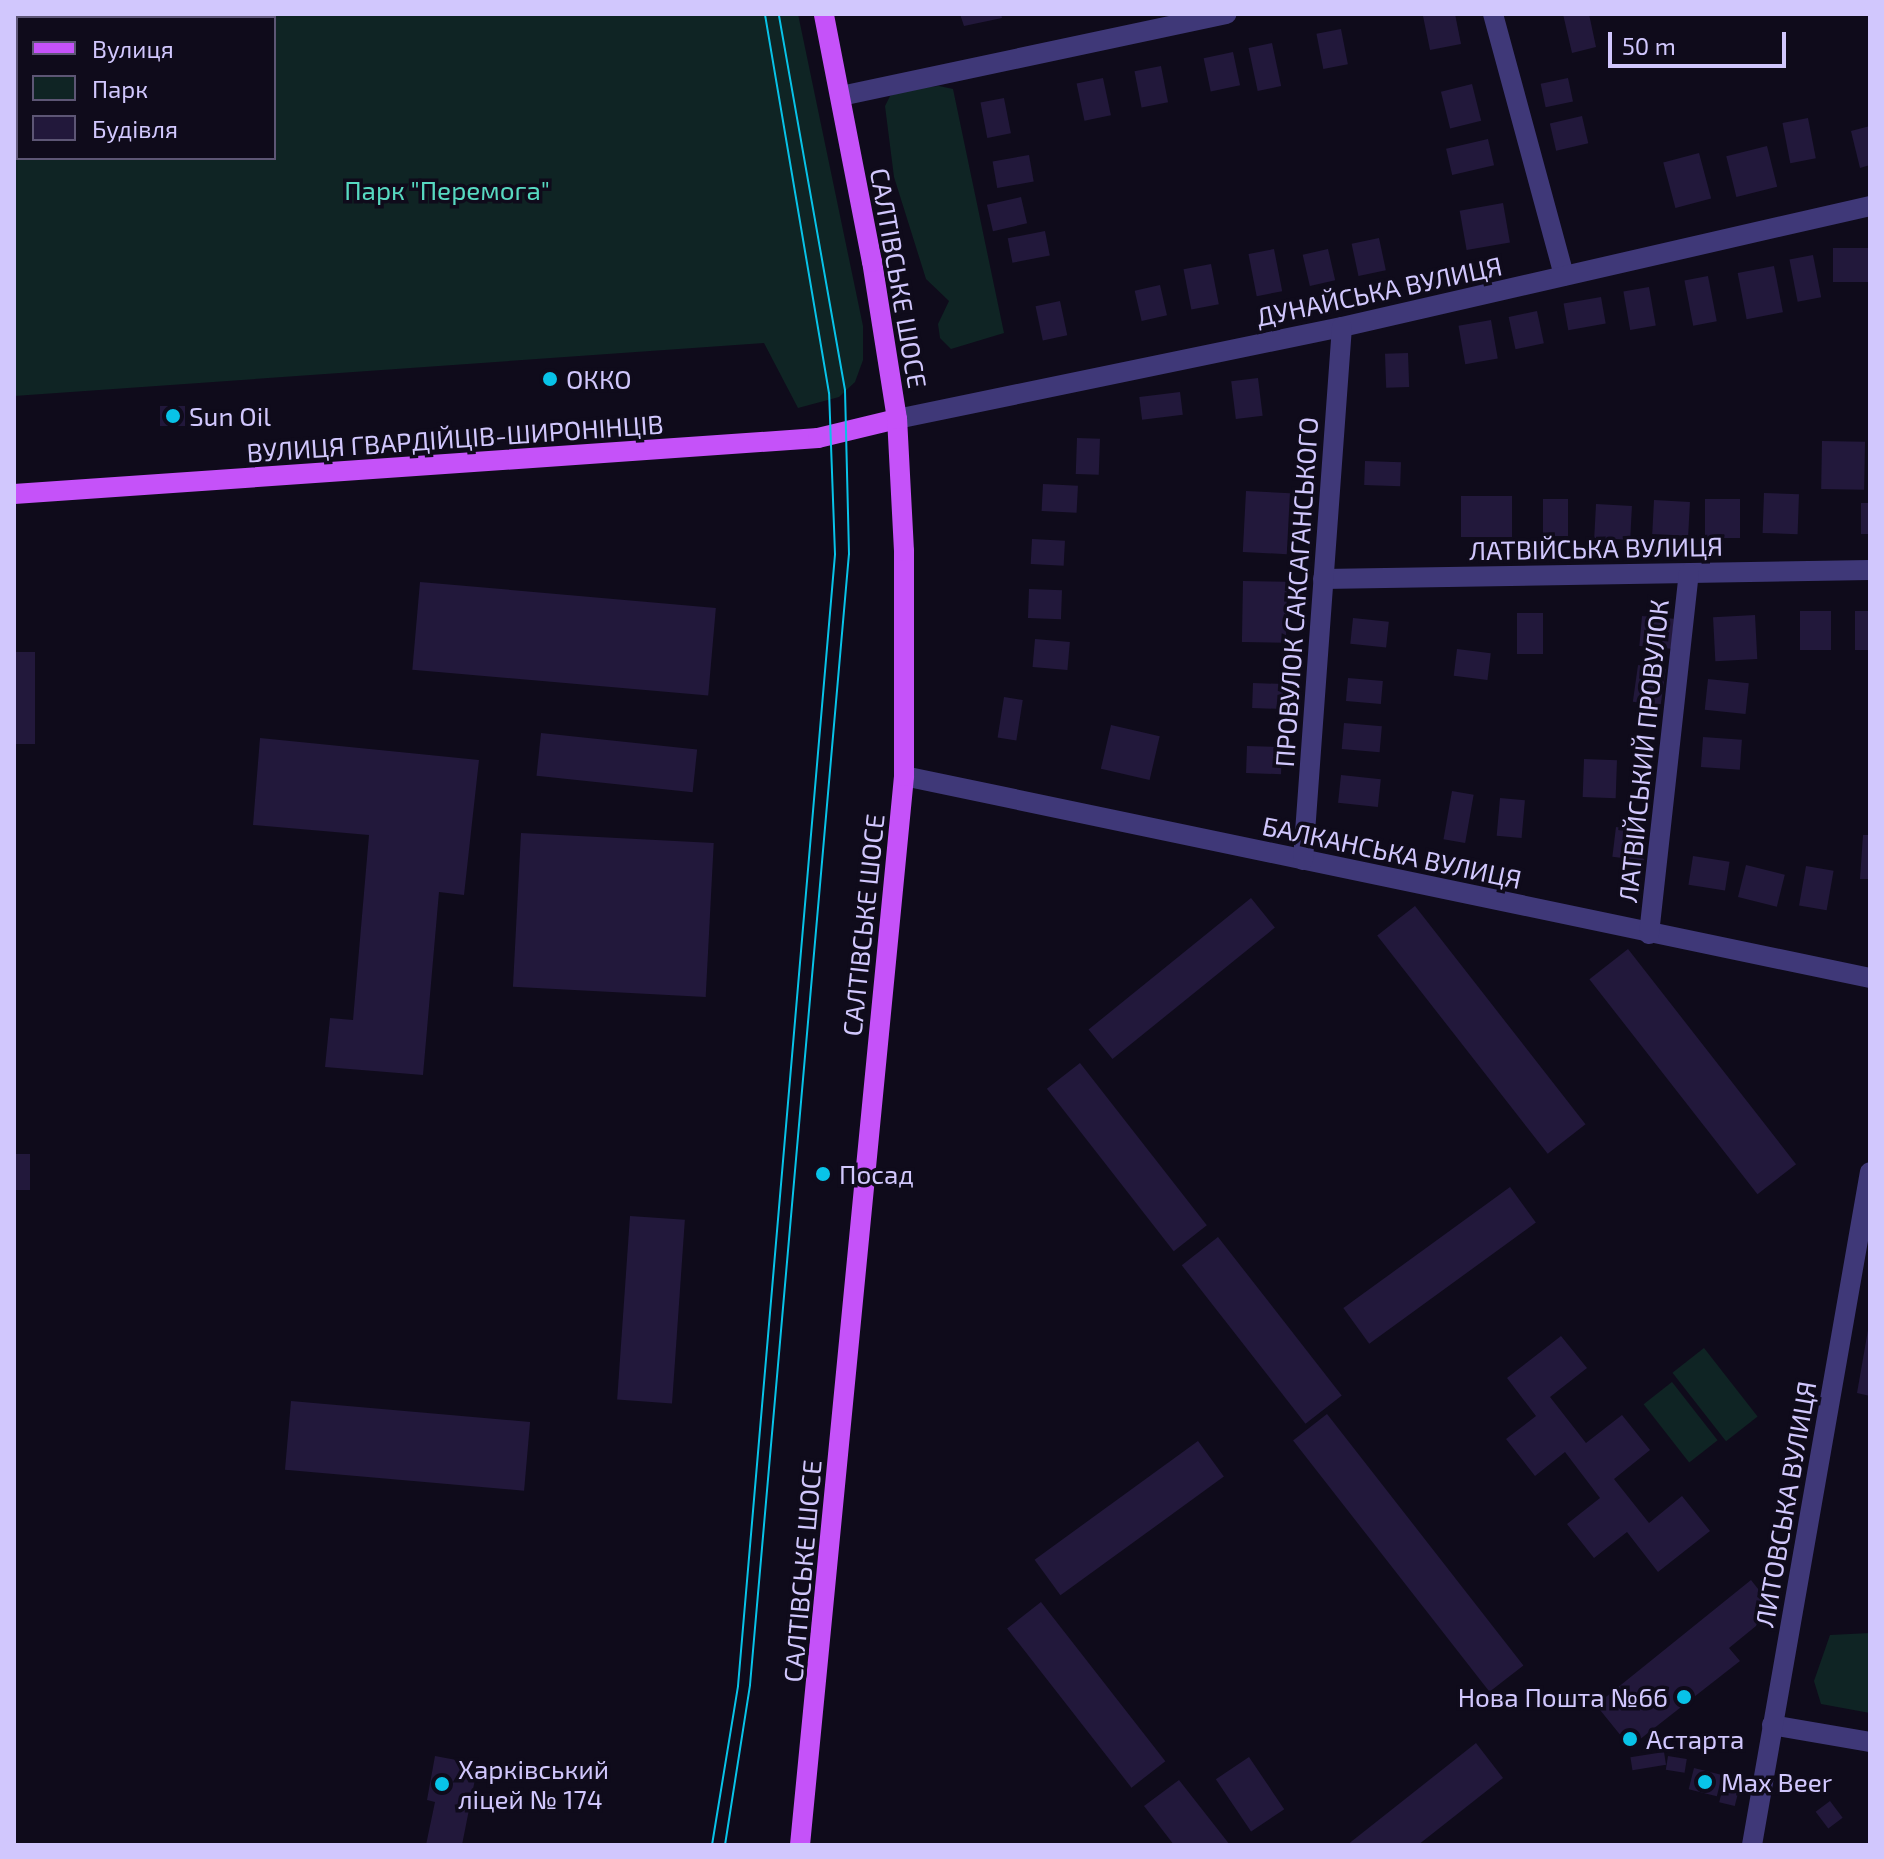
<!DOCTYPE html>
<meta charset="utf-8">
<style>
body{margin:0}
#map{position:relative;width:1884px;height:1859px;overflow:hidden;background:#0f0b1b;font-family:"Exo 2",sans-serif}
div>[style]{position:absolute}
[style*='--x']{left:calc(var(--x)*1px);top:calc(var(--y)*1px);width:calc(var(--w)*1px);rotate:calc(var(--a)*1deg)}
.green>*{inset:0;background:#0f2424;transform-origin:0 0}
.building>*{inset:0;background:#22183b;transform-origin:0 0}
.minor>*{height:20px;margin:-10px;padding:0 10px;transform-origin:10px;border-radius:10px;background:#3f3878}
.major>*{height:20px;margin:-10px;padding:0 10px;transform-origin:10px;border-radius:10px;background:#c552f9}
.tram>*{height:2px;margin:-1px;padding:0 1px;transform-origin:1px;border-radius:1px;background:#08c3e8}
.dots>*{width:22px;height:22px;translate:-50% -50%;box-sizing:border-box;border:4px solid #0f0b1b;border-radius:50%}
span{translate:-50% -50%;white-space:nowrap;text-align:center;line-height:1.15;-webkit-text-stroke:7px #0f0b1b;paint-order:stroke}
.park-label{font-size:26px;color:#57d9c1}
.street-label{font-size:26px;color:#d1c7fd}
.poi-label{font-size:26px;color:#d1c7fd}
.left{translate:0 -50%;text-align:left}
.right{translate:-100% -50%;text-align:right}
.frame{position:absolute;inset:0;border:16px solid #d1c7fd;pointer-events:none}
.legend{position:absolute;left:16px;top:16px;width:260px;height:144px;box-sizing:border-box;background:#0f0b1b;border:2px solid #5d5675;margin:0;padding:10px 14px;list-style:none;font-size:24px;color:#d1c7fd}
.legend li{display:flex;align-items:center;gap:16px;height:40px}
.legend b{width:40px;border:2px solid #5d5675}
.scale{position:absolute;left:1608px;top:32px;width:178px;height:36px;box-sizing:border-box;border:4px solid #d1c7fd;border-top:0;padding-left:10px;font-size:24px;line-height:28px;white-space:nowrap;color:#d1c7fd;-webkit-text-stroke:6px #0f0b1b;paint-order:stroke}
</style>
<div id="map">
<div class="green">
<i style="clip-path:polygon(evenodd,14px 14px,798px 14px,863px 326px,863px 360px,855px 382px,839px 397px,798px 408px,764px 343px,14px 396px,14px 14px,18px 18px,274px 18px,274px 158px,18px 158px,18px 18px)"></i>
<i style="clip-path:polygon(939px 86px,953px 89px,1004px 333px,951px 349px,940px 338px,938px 324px,949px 301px,926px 279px,894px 177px,885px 106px,890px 96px,908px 89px)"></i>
<i style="left:1704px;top:1348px;width:87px;height:40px;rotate:52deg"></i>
<i style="left:1672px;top:1382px;width:74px;height:36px;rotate:52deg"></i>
<i style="clip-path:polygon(1870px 1633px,1870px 1713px,1821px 1704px,1814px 1681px,1830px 1635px)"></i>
</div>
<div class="building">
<i style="clip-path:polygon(960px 14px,1001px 14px,1002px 18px,964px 26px)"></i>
<i style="clip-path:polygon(1435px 14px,1455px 14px,1461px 44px,1430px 50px,1423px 16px)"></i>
<i style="clip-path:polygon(1563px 14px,1589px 14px,1596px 47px,1572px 53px)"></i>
<i style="left:1341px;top:29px;width:36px;height:25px;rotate:79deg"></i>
<i style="left:1272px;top:43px;width:44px;height:24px;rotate:78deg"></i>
<i style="left:1233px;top:52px;width:34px;height:30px;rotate:78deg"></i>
<i style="left:1161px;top:66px;width:37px;height:27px;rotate:79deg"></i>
<i style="left:1103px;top:78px;width:38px;height:27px;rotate:78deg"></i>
<i style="left:1568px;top:78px;width:24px;height:28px;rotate:78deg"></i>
<i style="left:1472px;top:84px;width:38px;height:32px;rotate:76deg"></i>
<i style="left:1004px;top:98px;width:36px;height:24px;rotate:79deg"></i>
<i style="left:1582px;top:116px;width:28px;height:33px;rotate:77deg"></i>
<i style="left:1808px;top:118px;width:41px;height:26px;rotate:79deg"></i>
<i style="clip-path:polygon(1870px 126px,1870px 165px,1860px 168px,1851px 131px)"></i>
<i style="left:1488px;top:139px;width:27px;height:43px;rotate:77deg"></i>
<i style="left:1767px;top:146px;width:42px;height:42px;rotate:76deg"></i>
<i style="left:1699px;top:153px;width:47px;height:37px;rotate:75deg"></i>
<i style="left:1029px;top:155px;width:27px;height:37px;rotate:80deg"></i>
<i style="left:1021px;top:197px;width:27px;height:35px;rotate:77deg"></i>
<i style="left:1503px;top:203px;width:40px;height:44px;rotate:80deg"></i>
<i style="left:1045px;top:231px;width:25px;height:38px;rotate:79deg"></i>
<i style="left:1379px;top:238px;width:33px;height:28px;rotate:78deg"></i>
<i style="left:1870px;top:248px;width:34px;height:37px;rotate:90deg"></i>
<i style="left:1274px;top:249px;width:43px;height:26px;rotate:79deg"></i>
<i style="left:1328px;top:249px;width:32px;height:26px;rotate:77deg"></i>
<i style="left:1813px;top:255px;width:43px;height:24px;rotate:79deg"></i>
<i style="left:1211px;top:264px;width:41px;height:28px;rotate:79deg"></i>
<i style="left:1774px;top:266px;width:47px;height:37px;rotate:79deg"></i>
<i style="left:1708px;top:276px;width:46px;height:24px;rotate:79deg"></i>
<i style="left:1160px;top:285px;width:31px;height:26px;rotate:77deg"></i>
<i style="left:1649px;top:287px;width:39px;height:26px;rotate:80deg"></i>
<i style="left:1601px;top:297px;width:27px;height:38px;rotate:80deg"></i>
<i style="left:1060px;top:301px;width:35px;height:25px;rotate:78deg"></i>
<i style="left:1537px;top:311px;width:33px;height:29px;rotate:78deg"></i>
<i style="left:1491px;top:320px;width:39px;height:33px;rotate:80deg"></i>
<i style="left:1408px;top:353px;width:34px;height:23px;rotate:88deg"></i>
<i style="left:1258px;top:378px;width:38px;height:27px;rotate:83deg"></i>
<i style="left:1180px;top:392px;width:23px;height:41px;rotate:83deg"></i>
<i style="left:185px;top:406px;width:20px;height:25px;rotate:90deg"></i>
<i style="left:1077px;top:438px;width:23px;height:36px;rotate:2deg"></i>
<i style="left:1822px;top:441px;width:43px;height:48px;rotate:1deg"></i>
<i style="left:1365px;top:461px;width:36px;height:24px;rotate:2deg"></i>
<i style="left:1043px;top:484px;width:35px;height:27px;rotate:3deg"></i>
<i style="left:1246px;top:491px;width:44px;height:61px;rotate:3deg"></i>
<i style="left:1764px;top:493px;width:35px;height:40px;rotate:2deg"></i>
<i style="left:1512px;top:496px;width:41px;height:51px;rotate:90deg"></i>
<i style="left:1543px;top:499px;width:25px;height:37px"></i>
<i style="left:1705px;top:499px;width:35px;height:39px"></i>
<i style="left:1654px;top:500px;width:36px;height:34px;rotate:3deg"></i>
<i style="left:1861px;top:503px;width:9px;height:31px"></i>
<i style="left:1596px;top:504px;width:36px;height:34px;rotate:3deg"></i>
<i style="left:1032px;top:539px;width:33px;height:25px;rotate:3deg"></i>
<i style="left:1243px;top:581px;width:44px;height:61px;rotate:1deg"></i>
<i style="left:420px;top:582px;width:297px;height:88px;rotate:5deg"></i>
<i style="left:1029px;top:589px;width:33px;height:29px;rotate:2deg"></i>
<i style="left:1800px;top:611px;width:31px;height:39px"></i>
<i style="left:1855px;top:611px;width:15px;height:39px"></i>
<i style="left:1517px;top:613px;width:26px;height:41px"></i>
<i style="left:1755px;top:615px;width:44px;height:42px;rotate:87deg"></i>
<i style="left:1642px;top:616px;width:32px;height:30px;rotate:5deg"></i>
<i style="left:1353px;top:618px;width:36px;height:26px;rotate:6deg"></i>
<i style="left:1035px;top:639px;width:35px;height:28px;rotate:5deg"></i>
<i style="left:1457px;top:649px;width:34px;height:27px;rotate:7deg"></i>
<i style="left:14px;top:652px;width:21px;height:92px"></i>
<i style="left:1638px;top:665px;width:28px;height:37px;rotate:8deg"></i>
<i style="left:1348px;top:678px;width:35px;height:23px;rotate:5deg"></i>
<i style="left:1708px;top:679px;width:41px;height:31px;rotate:6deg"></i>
<i style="left:1253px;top:683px;width:31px;height:25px;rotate:2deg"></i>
<i style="left:1004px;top:697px;width:19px;height:41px;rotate:9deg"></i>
<i style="left:1344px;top:723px;width:38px;height:26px;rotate:5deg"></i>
<i style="left:1111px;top:725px;width:50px;height:45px;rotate:13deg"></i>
<i style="left:541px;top:733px;width:157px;height:43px;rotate:6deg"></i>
<i style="left:1703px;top:737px;width:39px;height:30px;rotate:4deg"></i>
<i style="clip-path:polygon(260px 738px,479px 760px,464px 895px,439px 892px,423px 1075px,325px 1067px,330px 1018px,353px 1020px,369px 835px,253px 825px)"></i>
<i style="left:1247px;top:746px;width:35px;height:27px;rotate:2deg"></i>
<i style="left:1584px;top:759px;width:33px;height:38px;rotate:2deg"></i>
<i style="left:1341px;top:775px;width:40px;height:28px;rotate:6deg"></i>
<i style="left:1452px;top:791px;width:22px;height:49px;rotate:10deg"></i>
<i style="left:1500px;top:798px;width:25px;height:38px;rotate:5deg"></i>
<i style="left:1616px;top:827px;width:32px;height:30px;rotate:7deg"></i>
<i style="left:521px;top:833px;width:193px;height:154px;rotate:3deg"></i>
<i style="clip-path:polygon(1863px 835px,1870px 835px,1870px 879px,1860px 879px)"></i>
<i style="left:1693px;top:856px;width:37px;height:29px;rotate:9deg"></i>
<i style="left:1746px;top:865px;width:40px;height:33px;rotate:14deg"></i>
<i style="left:1806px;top:866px;width:28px;height:40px;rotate:10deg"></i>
<i style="left:1251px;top:898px;width:38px;height:209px;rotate:51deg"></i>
<i style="left:1415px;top:906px;width:277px;height:48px;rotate:52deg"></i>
<i style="left:1628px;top:949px;width:273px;height:49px;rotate:52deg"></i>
<i style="left:1080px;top:1063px;width:206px;height:42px;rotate:52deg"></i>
<i style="left:14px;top:1154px;width:16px;height:36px"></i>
<i style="left:1510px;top:1187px;width:44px;height:206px;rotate:54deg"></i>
<i style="left:630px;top:1216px;width:55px;height:184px;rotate:4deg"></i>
<i style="left:1218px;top:1237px;width:201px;height:46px;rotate:52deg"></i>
<i style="clip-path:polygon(1868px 1330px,1870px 1331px,1870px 1396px,1857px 1393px)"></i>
<i style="clip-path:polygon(1561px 1336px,1587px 1368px,1550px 1397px,1586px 1443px,1622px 1415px,1650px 1450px,1614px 1479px,1649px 1523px,1682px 1496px,1710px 1531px,1658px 1572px,1627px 1532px,1594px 1558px,1567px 1524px,1600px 1498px,1565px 1452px,1535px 1476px,1506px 1439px,1536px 1416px,1507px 1378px)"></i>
<i style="left:291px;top:1401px;width:240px;height:69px;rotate:5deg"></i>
<i style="left:1327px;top:1414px;width:319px;height:43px;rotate:52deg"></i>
<i style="left:1198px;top:1441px;width:44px;height:202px;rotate:54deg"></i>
<i style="clip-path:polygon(1751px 1580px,1766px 1599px,1756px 1626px,1729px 1648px,1740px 1661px,1630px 1747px,1596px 1705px)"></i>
<i style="left:1041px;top:1602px;width:202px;height:43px;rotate:52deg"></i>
<i style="clip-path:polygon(1476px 1743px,1503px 1778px,1418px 1845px,1347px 1845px)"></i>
<i style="left:1664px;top:1752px;width:13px;height:34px;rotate:81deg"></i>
<i style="clip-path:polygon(435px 1756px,478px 1764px,462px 1845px,426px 1845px,435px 1802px,427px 1800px)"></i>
<i style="left:1668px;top:1756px;width:19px;height:14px;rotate:9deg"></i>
<i style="left:1249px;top:1757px;width:63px;height:40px;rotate:56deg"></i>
<i style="left:1694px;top:1768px;width:29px;height:22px;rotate:14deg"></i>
<i style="left:1726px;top:1775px;width:16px;height:28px;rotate:14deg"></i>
<i style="clip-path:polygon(1179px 1780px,1230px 1845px,1174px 1845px,1144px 1806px)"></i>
<i style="left:1830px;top:1801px;width:21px;height:18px;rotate:53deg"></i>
</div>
<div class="minor">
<i style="--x:1493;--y:14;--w:271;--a:74.8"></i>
<i style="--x:841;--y:96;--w:394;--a:-12"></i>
<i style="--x:897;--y:419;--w:454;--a:-11.7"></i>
<i style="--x:1342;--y:327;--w:542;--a:-12.91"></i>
<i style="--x:1323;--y:579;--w:547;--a:-0.94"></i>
<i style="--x:904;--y:776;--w:987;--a:11.81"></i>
<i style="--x:1303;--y:860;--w:534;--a:-85.82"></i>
<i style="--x:1649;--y:934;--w:363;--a:-83.7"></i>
<i style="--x:1772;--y:1725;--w:99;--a:9.8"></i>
<i style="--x:1752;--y:1845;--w:683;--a:-80.06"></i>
</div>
<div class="major">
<i style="--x:14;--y:494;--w:806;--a:-3.98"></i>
<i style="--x:818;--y:438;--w:81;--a:-13.5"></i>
<i style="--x:800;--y:1845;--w:1074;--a:-84.44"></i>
<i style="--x:904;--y:776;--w:225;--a:-90"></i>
<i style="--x:904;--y:551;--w:132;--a:-93"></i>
<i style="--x:897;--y:419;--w:159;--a:-99"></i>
<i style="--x:872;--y:262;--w:253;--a:-101"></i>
</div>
<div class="tram">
<i style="--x:712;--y:1845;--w:161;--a:-80.7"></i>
<i style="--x:738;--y:1686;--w:1136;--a:-85.1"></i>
<i style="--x:835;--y:554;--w:161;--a:-92.1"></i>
<i style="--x:829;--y:393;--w:384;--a:-99.6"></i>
<i style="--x:725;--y:1845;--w:162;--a:-81.1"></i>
<i style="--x:750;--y:1685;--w:1135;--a:-85"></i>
<i style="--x:849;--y:554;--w:164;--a:-91.4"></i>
<i style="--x:845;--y:390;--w:382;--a:-100"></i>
</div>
<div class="dots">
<i style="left:550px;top:379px;background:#08c3e8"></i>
<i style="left:173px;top:416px;background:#08c3e8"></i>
<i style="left:823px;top:1174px;background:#08c3e8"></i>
<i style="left:1684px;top:1697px;background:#08c3e8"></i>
<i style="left:1630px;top:1739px;background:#08c3e8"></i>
<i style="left:1705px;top:1782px;background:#08c3e8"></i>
<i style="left:442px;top:1784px;background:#08c3e8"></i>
</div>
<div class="park-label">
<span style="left:447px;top:190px">Парк "Перемога"</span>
</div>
<div class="street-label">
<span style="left:899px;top:278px;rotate:80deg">САЛТІВСЬКЕ ШОСЕ</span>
<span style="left:1379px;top:291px;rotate:-12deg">ДУНАЙСЬКА ВУЛИЦЯ</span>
<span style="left:455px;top:438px;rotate:-4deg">ВУЛИЦЯ ГВАРДІЙЦІВ-ШИРОНІНЦІВ</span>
<span style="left:1596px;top:548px;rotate:-1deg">ЛАТВІЙСЬКА ВУЛИЦЯ</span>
<span style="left:1296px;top:592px;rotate:-86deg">ПРОВУЛОК САКСАГАНСЬКОГО</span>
<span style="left:1643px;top:751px;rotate:-84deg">ЛАТВІЙСЬКИЙ ПРОВУЛОК</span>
<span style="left:1392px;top:852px;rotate:12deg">БАЛКАНСЬКА ВУЛИЦЯ</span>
<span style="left:863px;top:925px;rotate:-84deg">САЛТІВСЬКЕ ШОСЕ</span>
<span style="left:1785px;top:1504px;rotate:-80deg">ЛИТОВСЬКА ВУЛИЦЯ</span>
<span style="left:802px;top:1571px;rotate:-85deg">САЛТІВСЬКЕ ШОСЕ</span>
</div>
<div class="poi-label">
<span class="left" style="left:566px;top:379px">ОККО</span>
<span class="left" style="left:189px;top:416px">Sun Oil</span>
<span class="left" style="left:839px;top:1174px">Посад</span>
<span class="right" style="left:1668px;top:1697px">Нова Пошта №66</span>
<span class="left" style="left:1646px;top:1739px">Астарта</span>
<span class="left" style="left:458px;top:1784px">Харківський<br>ліцей № 174</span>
<span class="left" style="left:1721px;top:1782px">Max Beer</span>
</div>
<div class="frame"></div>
<ul class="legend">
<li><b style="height:10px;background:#c552f9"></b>Вулиця</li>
<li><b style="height:22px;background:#0f2424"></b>Парк</li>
<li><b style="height:22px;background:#22183b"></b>Будівля</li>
</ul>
<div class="scale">50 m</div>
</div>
